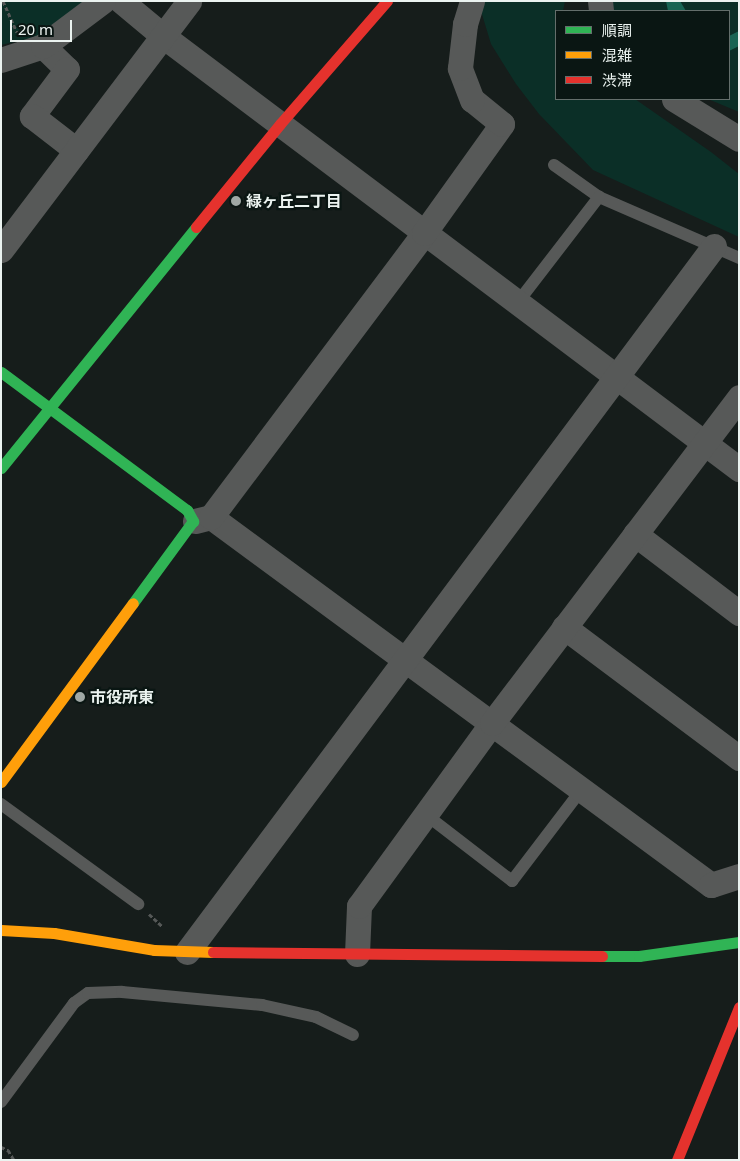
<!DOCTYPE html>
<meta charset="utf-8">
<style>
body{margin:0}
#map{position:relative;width:740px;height:1161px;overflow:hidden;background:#161d1b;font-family:"Noto Sans","Noto Sans JP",sans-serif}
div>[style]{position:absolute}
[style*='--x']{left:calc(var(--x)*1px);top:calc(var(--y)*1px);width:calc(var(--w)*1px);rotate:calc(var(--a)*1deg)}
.green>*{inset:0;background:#0b2f27}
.water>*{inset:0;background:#186453}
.path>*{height:3px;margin-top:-1.5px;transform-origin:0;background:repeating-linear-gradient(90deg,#555857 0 4px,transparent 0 6.5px)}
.lane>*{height:12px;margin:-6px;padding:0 6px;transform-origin:6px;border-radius:6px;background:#575958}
.street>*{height:25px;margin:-12.5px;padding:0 12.5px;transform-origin:12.5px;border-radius:12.5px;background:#575958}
.fast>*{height:11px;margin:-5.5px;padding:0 5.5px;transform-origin:5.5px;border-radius:5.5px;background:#30b455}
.slow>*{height:11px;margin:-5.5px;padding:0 5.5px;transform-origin:5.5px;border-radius:5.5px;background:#ff9f0a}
.jam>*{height:11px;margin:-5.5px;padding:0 5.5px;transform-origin:5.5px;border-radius:5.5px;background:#e5322d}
.dots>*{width:14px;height:14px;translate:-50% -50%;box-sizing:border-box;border:2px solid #0a1613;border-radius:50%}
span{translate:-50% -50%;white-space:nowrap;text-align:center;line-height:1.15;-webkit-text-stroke:4.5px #0a1613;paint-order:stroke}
.poi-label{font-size:16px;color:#ebf3f0;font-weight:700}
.left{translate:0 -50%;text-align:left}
.frame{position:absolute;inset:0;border:2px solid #ebf3f0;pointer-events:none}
.legend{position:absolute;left:555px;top:10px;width:175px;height:90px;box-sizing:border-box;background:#0a1613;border:1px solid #646e6b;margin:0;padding:6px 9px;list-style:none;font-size:15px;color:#ebf3f0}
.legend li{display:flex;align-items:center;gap:10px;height:25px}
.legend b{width:25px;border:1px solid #646e6b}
.scale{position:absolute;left:10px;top:20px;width:62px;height:22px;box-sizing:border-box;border:2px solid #ebf3f0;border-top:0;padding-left:6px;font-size:15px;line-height:18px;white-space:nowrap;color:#ebf3f0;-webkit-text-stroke:4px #0a1613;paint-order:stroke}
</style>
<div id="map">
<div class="green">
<i style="clip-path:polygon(1px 1px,88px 1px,40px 36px,1px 45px)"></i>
<i style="clip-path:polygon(484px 1px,565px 1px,563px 11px,556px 11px,556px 99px,635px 99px,711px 152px,739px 174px,739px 237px,593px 170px,539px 114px,516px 84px,491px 44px,481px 11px)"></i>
<i style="clip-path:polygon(606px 1px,739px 1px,739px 112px,708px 99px,729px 99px,729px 11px,611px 11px)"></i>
</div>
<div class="water">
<i style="clip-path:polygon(680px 1px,686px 11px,668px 11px,666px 1px)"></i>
<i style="clip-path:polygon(739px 31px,739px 46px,729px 51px,729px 36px)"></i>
</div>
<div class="path">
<i style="--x:3;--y:1;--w:34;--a:66"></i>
<i style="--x:149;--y:914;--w:19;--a:43"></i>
<i style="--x:1;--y:1147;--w:8;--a:23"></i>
<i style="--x:8;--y:1150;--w:12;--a:59"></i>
</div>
<div class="lane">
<i style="--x:554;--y:165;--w:55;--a:35.4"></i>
<i style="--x:599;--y:197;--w:153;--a:23.5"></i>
<i style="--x:518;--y:302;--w:133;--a:-52.4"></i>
<i style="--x:1;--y:804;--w:170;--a:36.1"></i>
<i style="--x:425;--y:814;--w:110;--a:37.6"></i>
<i style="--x:512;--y:881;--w:116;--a:-52.7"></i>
<i style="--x:1;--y:1102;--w:123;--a:-53.6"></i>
<i style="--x:74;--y:1003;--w:17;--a:-36"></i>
<i style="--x:88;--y:993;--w:34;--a:-2"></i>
<i style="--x:122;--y:992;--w:141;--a:5.3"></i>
<i style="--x:262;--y:1005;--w:55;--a:12.5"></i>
<i style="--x:316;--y:1017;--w:41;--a:25.9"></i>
</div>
<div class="street">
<i style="--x:121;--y:1;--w:55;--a:39.8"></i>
<i style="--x:163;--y:36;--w:721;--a:36.93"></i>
<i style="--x:600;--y:1;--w:10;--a:84"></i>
<i style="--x:43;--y:46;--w:33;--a:44"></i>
<i style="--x:67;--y:69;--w:59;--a:126.7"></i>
<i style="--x:32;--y:116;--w:56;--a:37.7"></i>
<i style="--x:1;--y:60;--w:44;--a:-18.4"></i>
<i style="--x:43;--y:46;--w:75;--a:-36.9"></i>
<i style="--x:674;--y:99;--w:76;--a:31.6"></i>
<i style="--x:1;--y:250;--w:312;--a:-52.9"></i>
<i style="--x:211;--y:517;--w:621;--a:36.35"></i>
<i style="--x:711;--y:885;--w:29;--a:-18"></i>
<i style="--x:195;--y:521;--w:16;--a:-14"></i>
<i style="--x:211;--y:517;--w:355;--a:-53.1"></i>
<i style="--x:424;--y:233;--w:134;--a:-54.4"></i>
<i style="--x:502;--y:124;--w:38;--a:-141"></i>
<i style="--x:472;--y:100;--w:34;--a:-111"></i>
<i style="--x:460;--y:68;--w:44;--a:-83.5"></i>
<i style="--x:465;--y:24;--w:24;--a:-73"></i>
<i style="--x:635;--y:534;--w:131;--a:37.2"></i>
<i style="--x:564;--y:627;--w:219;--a:36.8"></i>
<i style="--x:187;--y:952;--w:881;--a:-53.26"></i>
<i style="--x:357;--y:954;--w:48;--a:-87.6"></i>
<i style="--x:359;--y:906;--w:226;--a:-54"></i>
<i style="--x:492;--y:723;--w:409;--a:-52.8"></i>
</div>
<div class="fast">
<i style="--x:1;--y:372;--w:232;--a:36.6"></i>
<i style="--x:187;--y:510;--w:13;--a:61"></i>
<i style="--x:193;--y:521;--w:102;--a:126.2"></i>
<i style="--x:1;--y:468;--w:310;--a:-51"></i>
<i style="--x:602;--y:956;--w:37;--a:0"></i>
<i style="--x:639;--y:956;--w:101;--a:-8"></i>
</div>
<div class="slow">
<i style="--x:1;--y:782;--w:222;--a:-53.6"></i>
<i style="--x:1;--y:930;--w:53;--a:3.2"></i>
<i style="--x:54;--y:933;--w:101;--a:9.6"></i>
<i style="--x:154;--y:950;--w:59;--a:1.9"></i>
</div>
<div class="jam">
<i style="--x:196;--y:227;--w:133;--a:-50.8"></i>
<i style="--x:280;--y:124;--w:163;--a:-49"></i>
<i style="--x:213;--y:952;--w:389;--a:0.6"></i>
<i style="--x:677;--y:1160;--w:165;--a:-67.9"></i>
</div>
<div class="dots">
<i style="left:236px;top:201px;background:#a0a8a5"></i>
<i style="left:80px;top:697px;background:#a0a8a5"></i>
</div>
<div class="poi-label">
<span class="left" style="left:246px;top:201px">緑ヶ丘二丁目</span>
<span class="left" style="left:90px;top:697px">市役所東</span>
</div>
<div class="frame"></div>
<ul class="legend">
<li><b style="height:6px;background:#30b455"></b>順調</li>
<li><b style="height:6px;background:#ff9f0a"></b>混雑</li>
<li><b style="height:6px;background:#e5322d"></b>渋滞</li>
</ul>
<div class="scale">20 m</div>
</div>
